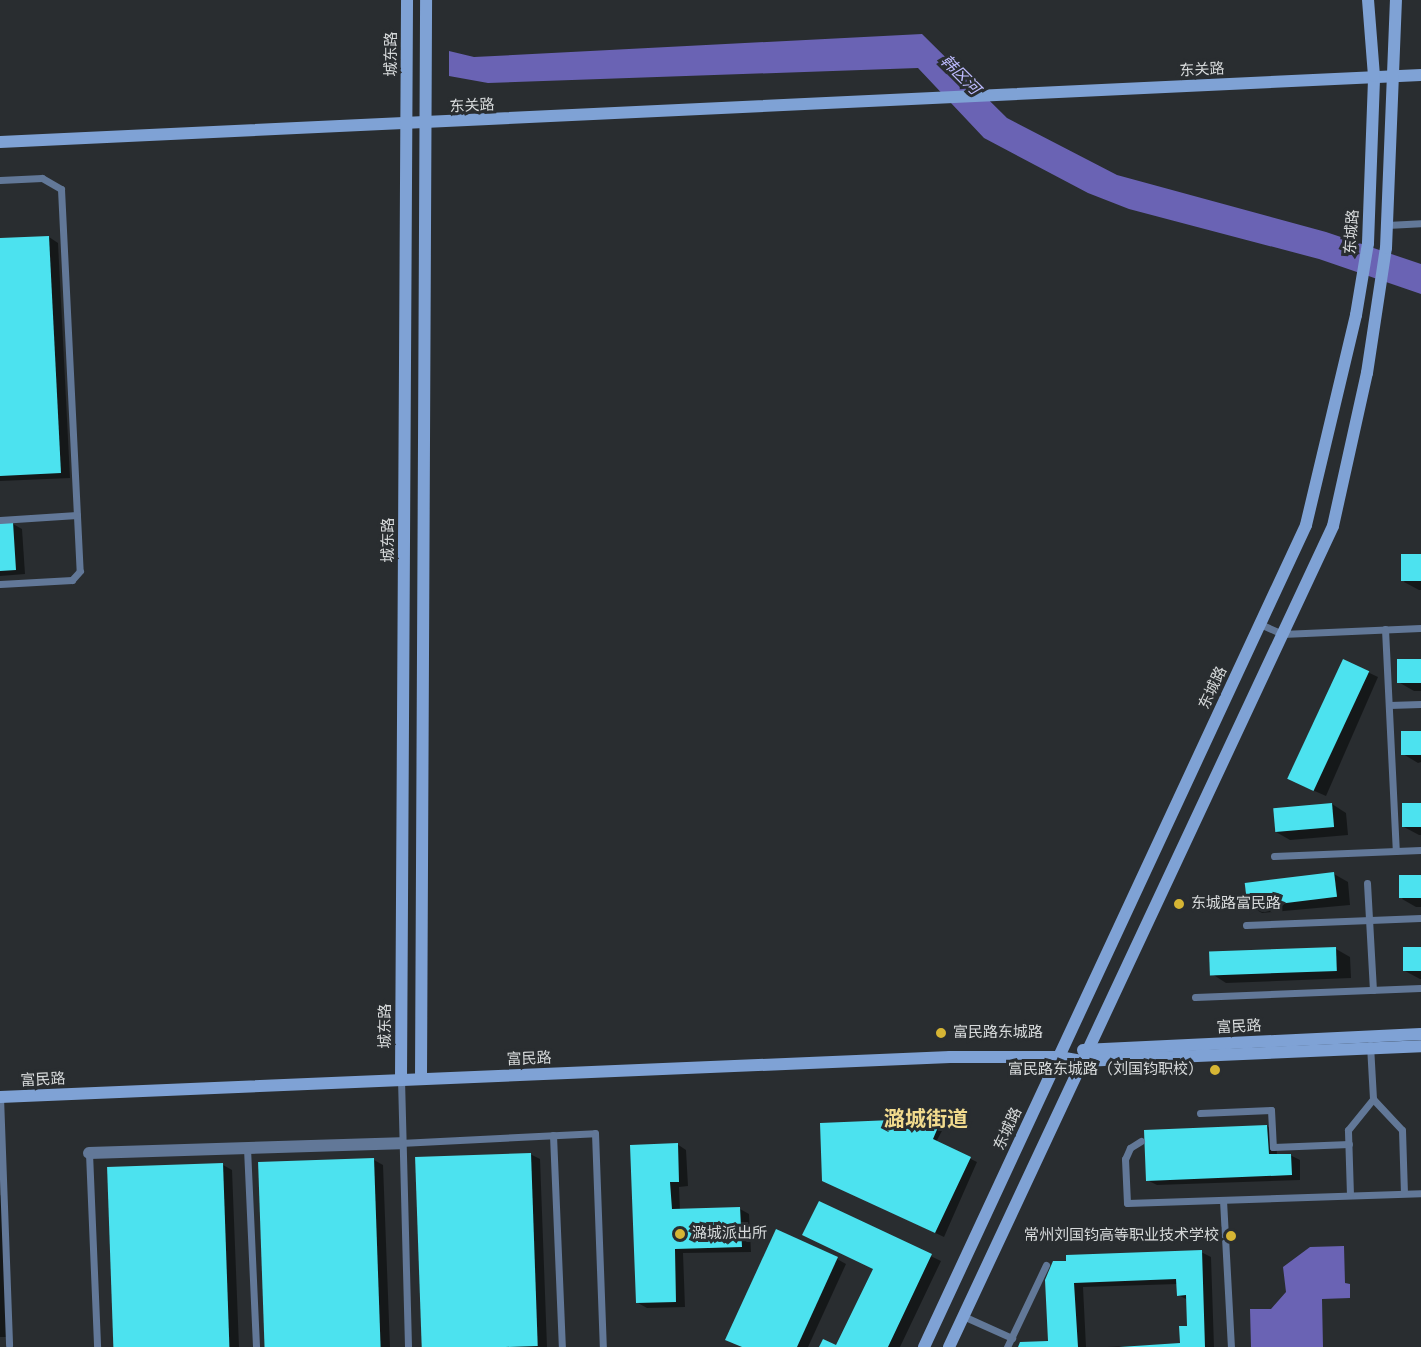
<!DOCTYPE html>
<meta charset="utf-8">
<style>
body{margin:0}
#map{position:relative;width:1421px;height:1347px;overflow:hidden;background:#292d30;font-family:"Fira Sans Condensed","Noto Sans SC",sans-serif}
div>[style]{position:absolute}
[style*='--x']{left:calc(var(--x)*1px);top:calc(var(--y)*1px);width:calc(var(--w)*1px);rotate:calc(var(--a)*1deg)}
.water>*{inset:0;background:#6a63b4}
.shadow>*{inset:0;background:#0007}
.building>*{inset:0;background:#4ce2ef;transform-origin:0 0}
.lane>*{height:7px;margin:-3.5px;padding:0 3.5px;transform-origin:3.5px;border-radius:3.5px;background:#627898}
.street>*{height:12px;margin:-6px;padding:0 6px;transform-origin:6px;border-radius:6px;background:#627898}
.secondary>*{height:12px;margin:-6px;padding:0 6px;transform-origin:6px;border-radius:6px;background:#7fa2d5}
.dots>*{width:16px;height:16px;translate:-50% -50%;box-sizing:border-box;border:3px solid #292d30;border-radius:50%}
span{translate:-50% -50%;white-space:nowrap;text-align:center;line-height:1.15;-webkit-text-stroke:6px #292d30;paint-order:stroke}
.street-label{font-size:15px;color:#d6d9da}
.poi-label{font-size:15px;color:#d6d9da}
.left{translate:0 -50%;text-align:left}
.right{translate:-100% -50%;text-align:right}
.water-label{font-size:16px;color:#bdbbfe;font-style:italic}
.district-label{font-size:21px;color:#f1da8d;font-weight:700}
</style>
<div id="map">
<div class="water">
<i style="clip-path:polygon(922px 34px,1007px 118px,1117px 175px,1326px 232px,1421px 264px,1421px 294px,1319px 259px,1129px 209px,1088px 193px,984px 138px,918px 68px,488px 83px,449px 76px,449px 51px,474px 57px)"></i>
<i style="clip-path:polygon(1344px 1246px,1345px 1283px,1350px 1284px,1350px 1298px,1322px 1299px,1323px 1347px,1251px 1347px,1250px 1309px,1271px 1309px,1286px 1292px,1283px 1267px,1310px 1247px)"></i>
</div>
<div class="shadow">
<i style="clip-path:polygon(49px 237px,58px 243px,70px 478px,0 481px,0 240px)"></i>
<i style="clip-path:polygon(13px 524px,22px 529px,25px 574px,0 576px,0 525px)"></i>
<i style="clip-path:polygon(1421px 556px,1421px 590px,1419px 590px,1404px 582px)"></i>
<i style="clip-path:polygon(1421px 660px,1421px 691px,1414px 691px,1400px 683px)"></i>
<i style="clip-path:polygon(1344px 661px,1378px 677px,1326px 796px,1301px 785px)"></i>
<i style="clip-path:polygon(1421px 732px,1421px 762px,1418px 763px,1403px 754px)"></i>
<i style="clip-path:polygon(1332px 804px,1346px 813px,1348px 835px,1290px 840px,1276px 832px)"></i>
<i style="clip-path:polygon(1421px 805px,1421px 835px,1419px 835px,1404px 827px)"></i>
<i style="clip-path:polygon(1334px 874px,1348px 882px,1350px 905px,1262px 913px,1248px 905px)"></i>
<i style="clip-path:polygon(1421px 876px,1421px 907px,1416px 907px,1402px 899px)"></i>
<i style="clip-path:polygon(1336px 949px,1350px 957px,1351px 978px,1226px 983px,1212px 974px)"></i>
<i style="clip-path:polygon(1421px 949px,1421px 979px,1420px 979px,1405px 971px)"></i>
<i style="clip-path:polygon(908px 1112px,943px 1129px,936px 1142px,977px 1162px,944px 1237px,833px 1185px,901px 1126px)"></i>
<i style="clip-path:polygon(1267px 1126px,1276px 1132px,1277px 1156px,1290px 1155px,1300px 1160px,1300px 1180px,1157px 1185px,1147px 1180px)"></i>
<i style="clip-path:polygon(677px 1144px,686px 1150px,688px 1186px,679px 1187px,680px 1211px,740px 1209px,749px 1214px,751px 1252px,683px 1253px,685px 1307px,647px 1308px,638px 1303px)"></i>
<i style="clip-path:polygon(530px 1154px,540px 1159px,547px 1347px,424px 1347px,417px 1158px)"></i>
<i style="clip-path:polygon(374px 1160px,383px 1165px,390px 1347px,267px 1347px)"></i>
<i style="clip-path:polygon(223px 1165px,232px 1170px,239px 1347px,116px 1347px)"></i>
<i style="clip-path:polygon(0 1195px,4px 1197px,8px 1337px,0 1337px)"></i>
<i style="clip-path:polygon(820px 1203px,941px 1261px,900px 1347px,837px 1347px,875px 1269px)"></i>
<i style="clip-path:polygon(1201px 1252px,1211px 1257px,1214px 1347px,1107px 1347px,1181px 1344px,1188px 1327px,1188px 1300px,1178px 1295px,1178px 1284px,1083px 1287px,1086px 1347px,1020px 1347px,1050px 1342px,1046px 1281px)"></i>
<i style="clip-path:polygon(837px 1259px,846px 1264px,808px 1347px,743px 1347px)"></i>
</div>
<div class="building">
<i style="clip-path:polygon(49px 236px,61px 473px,0 476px,0 238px)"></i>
<i style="clip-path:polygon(13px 522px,16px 570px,0 571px,0 523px)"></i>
<i style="left:1421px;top:554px;width:27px;height:20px;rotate:90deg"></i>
<i style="left:1343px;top:659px;width:29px;height:132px;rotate:25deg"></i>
<i style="left:1421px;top:659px;width:24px;height:24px;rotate:90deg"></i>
<i style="left:1421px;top:731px;width:24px;height:20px;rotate:90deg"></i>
<i style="left:1332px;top:803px;width:24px;height:59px;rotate:85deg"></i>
<i style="left:1421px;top:803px;width:24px;height:19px;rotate:90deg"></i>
<i style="left:1334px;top:872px;width:25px;height:90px;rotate:83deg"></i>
<i style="left:1421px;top:875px;width:23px;height:22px;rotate:90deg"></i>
<i style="left:1336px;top:947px;width:24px;height:127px;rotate:88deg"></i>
<i style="left:1421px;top:947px;width:24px;height:18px;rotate:90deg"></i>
<i style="clip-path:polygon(907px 1110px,939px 1125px,933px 1139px,971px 1157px,935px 1233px,822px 1181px,820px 1123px,892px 1120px,901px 1124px)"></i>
<i style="clip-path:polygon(1267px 1125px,1269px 1154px,1291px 1154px,1292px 1175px,1146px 1181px,1144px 1130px)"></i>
<i style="clip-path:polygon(678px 1143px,679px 1182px,670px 1182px,672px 1209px,740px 1207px,742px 1247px,675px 1249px,676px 1302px,636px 1303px,630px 1145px)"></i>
<i style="left:531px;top:1153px;width:193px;height:116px;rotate:88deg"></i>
<i style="left:374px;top:1158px;width:189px;height:116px;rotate:88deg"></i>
<i style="left:223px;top:1163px;width:184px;height:116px;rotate:88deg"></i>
<i style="clip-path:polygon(819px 1201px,932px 1254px,888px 1347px,819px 1347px,823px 1339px,836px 1345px,873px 1269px,802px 1235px)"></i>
<i style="clip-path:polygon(776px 1229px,838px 1257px,797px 1347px,742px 1347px,725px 1340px)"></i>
<i style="clip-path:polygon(1202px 1250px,1205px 1347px,1119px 1347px,1180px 1343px,1179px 1326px,1187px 1326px,1186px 1295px,1177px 1296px,1176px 1279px,1074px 1283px,1078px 1347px,1018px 1347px,1020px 1342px,1048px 1341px,1045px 1280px,1053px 1261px,1066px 1261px,1066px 1255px)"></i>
</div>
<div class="lane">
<i style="--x:0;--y:180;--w:42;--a:-2.7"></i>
<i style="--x:42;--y:178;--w:22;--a:30"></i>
<i style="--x:61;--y:189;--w:382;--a:87.2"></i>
<i style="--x:80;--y:571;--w:12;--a:132"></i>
<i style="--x:72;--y:580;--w:72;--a:176.8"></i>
<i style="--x:1387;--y:225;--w:34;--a:-3"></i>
<i style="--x:0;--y:520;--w:77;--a:-3.7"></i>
<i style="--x:1260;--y:624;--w:24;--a:24"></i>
<i style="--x:1282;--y:634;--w:139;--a:-2.5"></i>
<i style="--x:1385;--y:629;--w:222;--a:87.2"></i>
<i style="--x:1389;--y:705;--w:32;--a:-2"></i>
<i style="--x:1274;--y:856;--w:147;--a:-2.3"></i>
<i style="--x:1367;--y:883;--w:107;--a:86.8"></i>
<i style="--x:1246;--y:925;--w:175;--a:-2.3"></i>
<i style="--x:1195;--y:997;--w:226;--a:-2.3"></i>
<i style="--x:1370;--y:1045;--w:54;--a:86.8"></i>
<i style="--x:1373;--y:1099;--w:42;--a:46.9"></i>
<i style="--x:1402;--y:1130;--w:63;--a:88.2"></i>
<i style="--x:401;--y:1079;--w:268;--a:88.5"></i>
<i style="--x:0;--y:1097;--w:248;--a:87.9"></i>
<i style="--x:1200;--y:1113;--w:71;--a:-2.4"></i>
<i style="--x:1271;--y:1110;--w:37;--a:87"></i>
<i style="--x:1273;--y:1147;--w:76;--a:-2.3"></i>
<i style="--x:553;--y:1135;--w:212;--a:87.6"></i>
<i style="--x:1141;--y:1141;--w:13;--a:148"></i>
<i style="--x:1130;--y:1148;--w:12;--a:114"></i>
<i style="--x:1125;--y:1159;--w:44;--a:87.4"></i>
<i style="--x:1127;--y:1203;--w:294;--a:-1.9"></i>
<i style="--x:400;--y:1143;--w:195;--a:-2.9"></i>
<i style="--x:595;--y:1133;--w:214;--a:87.9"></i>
<i style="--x:247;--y:1148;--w:199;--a:87.4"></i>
<i style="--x:89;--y:1153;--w:194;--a:87.6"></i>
<i style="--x:1350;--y:1195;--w:65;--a:-91.8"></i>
<i style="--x:1348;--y:1130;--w:40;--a:-51"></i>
<i style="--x:1223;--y:1200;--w:147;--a:86.9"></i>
<i style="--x:963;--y:1316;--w:54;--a:24.2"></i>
<i style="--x:1007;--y:1347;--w:91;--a:-64.6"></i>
</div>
<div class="street">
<i style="--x:89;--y:1153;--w:311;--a:-1.8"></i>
</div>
<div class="secondary">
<i style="--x:0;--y:142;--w:1423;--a:-2.7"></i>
<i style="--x:1083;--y:1050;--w:338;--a:-2.7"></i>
<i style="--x:401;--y:1079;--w:1079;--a:-89.68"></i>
<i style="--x:421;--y:1079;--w:1079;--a:-89.73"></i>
<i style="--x:0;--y:1097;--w:951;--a:-2.41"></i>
<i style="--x:950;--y:1057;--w:109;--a:0"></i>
<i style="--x:1059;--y:1057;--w:23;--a:10"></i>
<i style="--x:1082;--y:1061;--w:339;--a:-2.5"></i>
<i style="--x:924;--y:1347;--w:906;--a:-65.07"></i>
<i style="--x:1306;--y:525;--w:216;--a:-76.6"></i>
<i style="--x:1356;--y:315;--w:73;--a:-80.5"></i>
<i style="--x:1368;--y:243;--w:167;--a:-87.9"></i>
<i style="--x:1374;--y:76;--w:76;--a:-94.5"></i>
<i style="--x:949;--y:1347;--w:906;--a:-64.93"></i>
<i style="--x:1333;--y:526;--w:157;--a:-77.5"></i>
<i style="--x:1367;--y:373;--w:126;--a:-81.4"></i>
<i style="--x:1386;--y:248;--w:248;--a:-87.7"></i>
</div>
<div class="dots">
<i style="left:1179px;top:904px;background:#d6b534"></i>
<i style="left:941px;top:1033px;background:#d6b534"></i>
<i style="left:1215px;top:1070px;background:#d6b534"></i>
<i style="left:680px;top:1234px;background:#d6b534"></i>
<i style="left:1231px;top:1236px;background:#d6b534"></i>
</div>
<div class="street-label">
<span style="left:392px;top:54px;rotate:-90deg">城东路</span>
<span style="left:1202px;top:70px;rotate:-3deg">东关路</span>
<span style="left:472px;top:106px;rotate:-3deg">东关路</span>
<span style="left:1352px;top:232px;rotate:-86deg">东城路</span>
<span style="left:389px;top:540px;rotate:-90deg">城东路</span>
<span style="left:1213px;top:688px;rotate:-65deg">东城路</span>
<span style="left:386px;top:1026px;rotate:-90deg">城东路</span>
<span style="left:1239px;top:1027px;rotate:-3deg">富民路</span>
<span style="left:529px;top:1059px;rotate:-2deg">富民路</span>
<span style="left:43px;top:1080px;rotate:-3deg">富民路</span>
<span style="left:1008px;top:1129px;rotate:-65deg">东城路</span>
</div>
<div class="poi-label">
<span class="left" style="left:1191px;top:904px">东城路富民路</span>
<span class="left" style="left:953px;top:1033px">富民路东城路</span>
<span class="right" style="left:1203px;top:1070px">富民路东城路（刘国钧职校）</span>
<span class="left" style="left:692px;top:1234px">潞城派出所</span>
<span class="right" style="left:1219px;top:1236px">常州刘国钧高等职业技术学校</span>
</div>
<div class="water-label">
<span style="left:960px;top:75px;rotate:45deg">韩区河</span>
</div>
<div class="district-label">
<span style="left:926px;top:1119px">潞城街道</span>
</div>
</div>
